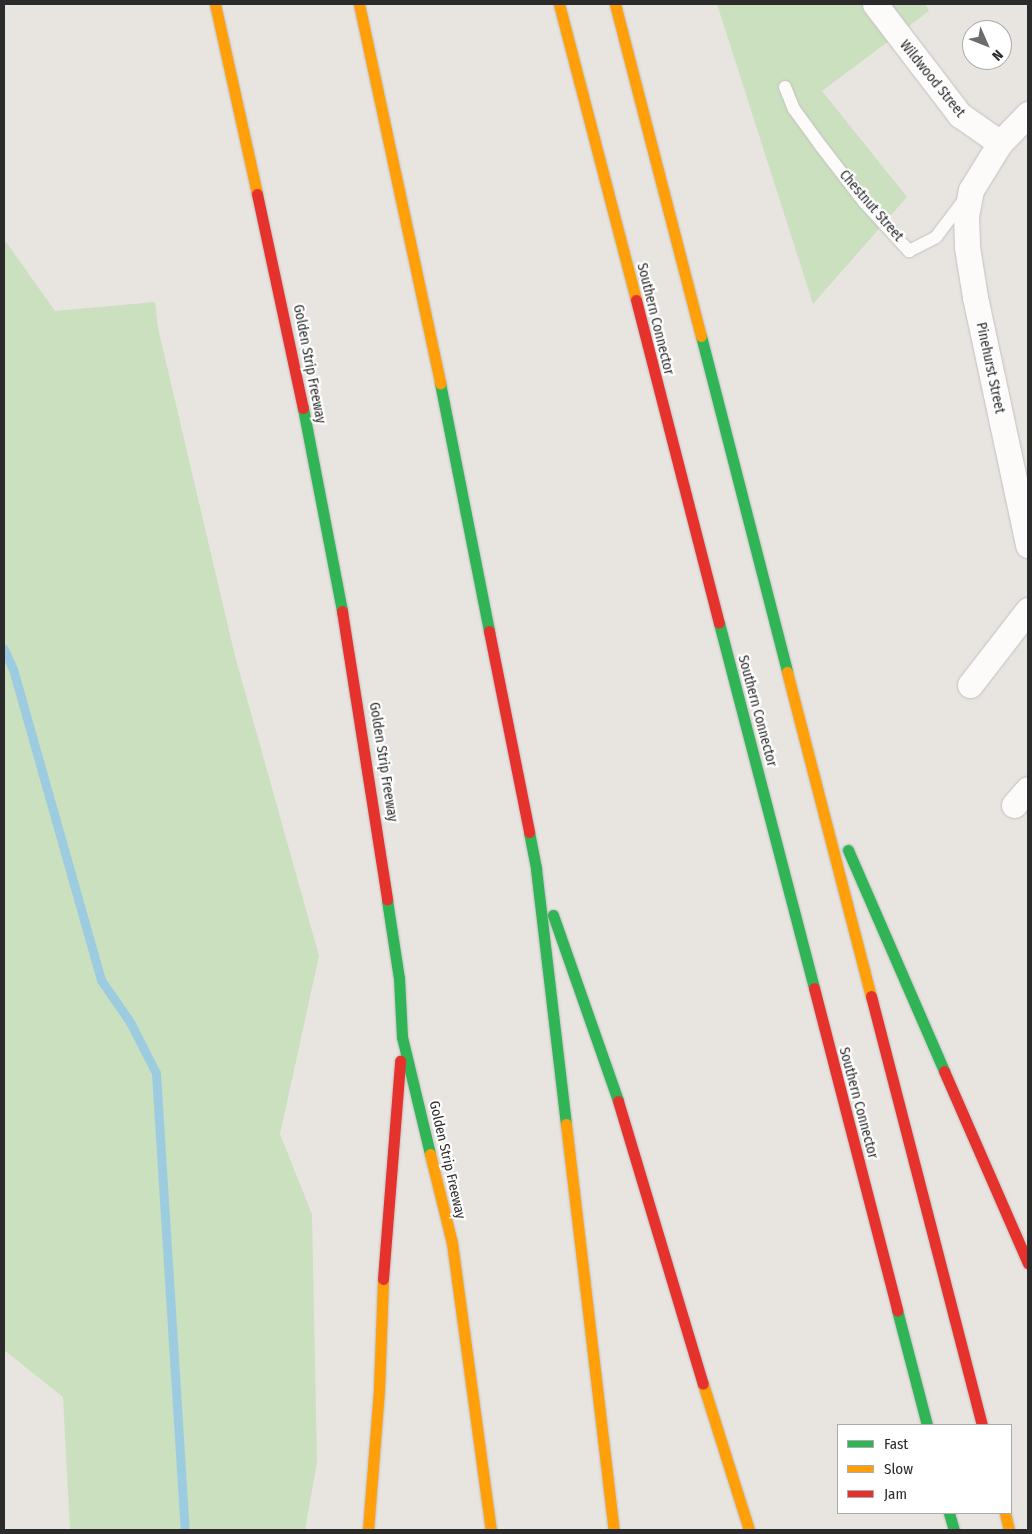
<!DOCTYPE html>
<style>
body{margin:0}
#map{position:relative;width:1032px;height:1534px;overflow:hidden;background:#e8e5e1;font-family:"Fira Sans Condensed",sans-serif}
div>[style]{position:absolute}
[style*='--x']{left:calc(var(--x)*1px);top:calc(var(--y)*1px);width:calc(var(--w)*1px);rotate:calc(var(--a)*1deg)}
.green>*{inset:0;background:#cae0be}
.stream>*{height:9px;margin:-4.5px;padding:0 4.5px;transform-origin:4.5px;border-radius:4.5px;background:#9dcce1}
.roads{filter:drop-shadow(0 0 1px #c2c1c1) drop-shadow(0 0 1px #c2c1c1)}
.lane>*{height:12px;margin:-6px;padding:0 6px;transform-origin:6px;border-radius:6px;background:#fcfbfa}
.street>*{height:25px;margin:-12.5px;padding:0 12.5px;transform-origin:12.5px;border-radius:12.5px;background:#fcfbfa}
.fast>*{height:11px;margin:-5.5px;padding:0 5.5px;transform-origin:5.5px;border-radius:5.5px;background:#30b455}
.slow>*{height:11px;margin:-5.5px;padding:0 5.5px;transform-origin:5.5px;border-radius:5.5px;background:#ff9f0a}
.jam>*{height:11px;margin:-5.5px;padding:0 5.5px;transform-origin:5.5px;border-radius:5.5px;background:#e5322d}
span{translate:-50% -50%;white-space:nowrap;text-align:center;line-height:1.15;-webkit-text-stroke:4.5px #fff;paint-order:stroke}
.street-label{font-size:14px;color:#2b2b2b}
.frame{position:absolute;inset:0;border:5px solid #2b2b2b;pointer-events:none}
.legend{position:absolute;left:837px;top:1424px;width:175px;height:90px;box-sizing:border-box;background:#fff;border:1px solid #aaa;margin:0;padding:6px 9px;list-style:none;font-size:15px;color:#2b2b2b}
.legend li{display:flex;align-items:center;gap:10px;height:25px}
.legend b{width:25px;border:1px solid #aaa}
.north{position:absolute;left:962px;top:20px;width:50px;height:50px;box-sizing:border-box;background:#fff;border:1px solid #aaa;border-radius:50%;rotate:134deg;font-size:14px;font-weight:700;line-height:20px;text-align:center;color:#2b2b2b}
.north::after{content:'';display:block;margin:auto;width:18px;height:22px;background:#6d6c6b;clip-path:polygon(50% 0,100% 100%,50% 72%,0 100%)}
</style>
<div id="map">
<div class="green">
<i style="clip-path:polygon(717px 4px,925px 4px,929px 11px,822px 91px,907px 197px,813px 304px)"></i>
<i style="clip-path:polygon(4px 239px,55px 311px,155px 302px,158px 328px,235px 656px,319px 956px,280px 1134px,312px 1214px,317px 1462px,305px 1530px,70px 1530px,63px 1397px,4px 1350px)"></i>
</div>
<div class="stream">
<i style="--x:4;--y:649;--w:22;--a:66"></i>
<i style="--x:13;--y:669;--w:323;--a:74.2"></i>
<i style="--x:101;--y:980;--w:51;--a:55.4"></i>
<i style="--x:130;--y:1022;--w:57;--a:63"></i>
<i style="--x:156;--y:1073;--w:458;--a:86.4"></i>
</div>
<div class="roads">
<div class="lane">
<i style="--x:785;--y:87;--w:24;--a:68"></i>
<i style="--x:794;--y:109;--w:46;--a:53.9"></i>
<i style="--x:821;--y:146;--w:71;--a:52.5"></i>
<i style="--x:864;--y:202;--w:67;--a:47.4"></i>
<i style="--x:909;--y:251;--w:30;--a:-27"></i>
<i style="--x:936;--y:237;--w:46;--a:-52.9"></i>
</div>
<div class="street">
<i style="--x:875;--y:4;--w:140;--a:52.6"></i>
<i style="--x:960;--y:115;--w:49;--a:35"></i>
<i style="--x:1028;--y:114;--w:40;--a:134"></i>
<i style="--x:1000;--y:143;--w:55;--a:121.7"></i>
<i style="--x:971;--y:190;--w:25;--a:101"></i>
<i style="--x:966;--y:215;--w:32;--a:88"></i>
<i style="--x:967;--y:247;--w:51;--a:80.9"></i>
<i style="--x:975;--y:297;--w:254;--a:77.9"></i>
<i style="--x:970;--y:685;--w:95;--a:-52.3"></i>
<i style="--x:1014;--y:805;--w:21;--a:-49"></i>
</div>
<div class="fast">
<i style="--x:701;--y:336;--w:347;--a:75.6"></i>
<i style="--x:440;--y:383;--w:253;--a:78.8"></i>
<i style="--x:303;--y:408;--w:207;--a:79.1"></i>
<i style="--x:719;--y:623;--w:377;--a:75.4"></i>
<i style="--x:529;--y:832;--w:38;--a:79"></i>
<i style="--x:536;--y:869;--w:257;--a:83.3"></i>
<i style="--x:848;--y:850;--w:241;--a:66.5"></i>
<i style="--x:387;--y:900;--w:79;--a:81.3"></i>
<i style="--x:399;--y:978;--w:59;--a:87.1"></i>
<i style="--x:402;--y:1037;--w:120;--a:76.5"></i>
<i style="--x:553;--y:915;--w:197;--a:70.7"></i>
<i style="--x:897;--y:1310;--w:119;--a:75.4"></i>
<i style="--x:949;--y:1513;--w:18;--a:74"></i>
</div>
<div class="slow">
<i style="--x:215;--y:4;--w:195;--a:77.5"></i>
<i style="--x:359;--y:4;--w:388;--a:77.9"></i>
<i style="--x:559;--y:4;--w:306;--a:75.4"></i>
<i style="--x:615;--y:4;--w:343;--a:75.5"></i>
<i style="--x:787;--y:672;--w:335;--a:75.5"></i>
<i style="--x:566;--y:1124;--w:409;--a:83.3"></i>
<i style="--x:430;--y:1154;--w:92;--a:76.1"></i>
<i style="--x:452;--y:1243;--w:290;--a:82.3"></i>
<i style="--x:703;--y:1384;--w:153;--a:72.5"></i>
<i style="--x:1005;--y:1513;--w:17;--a:77"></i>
<i style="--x:368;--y:1530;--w:141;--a:-85.5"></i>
<i style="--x:379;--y:1389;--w:110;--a:-87.9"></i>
</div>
<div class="jam">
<i style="--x:257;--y:194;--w:219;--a:77.9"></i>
<i style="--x:636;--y:300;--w:333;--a:75.6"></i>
<i style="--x:342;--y:611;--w:292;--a:81.1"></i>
<i style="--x:489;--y:631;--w:205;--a:78.7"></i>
<i style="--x:814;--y:988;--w:333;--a:75.5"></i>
<i style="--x:871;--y:996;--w:443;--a:75.5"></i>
<i style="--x:944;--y:1071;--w:210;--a:66.4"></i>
<i style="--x:618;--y:1101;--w:295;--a:73.3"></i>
<i style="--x:383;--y:1279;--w:219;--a:-85.5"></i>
</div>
</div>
<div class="street-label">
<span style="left:932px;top:79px;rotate:51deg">Wildwood Street</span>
<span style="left:871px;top:206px;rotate:49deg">Chestnut Street</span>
<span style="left:655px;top:319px;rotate:76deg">Southern Connector</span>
<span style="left:309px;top:364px;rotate:79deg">Golden Strip Freeway</span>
<span style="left:990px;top:368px;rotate:78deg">Pinehurst Street</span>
<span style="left:757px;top:711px;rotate:75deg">Southern Connector</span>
<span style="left:383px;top:762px;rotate:81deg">Golden Strip Freeway</span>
<span style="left:858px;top:1103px;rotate:75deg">Southern Connector</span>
<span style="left:447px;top:1160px;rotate:77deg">Golden Strip Freeway</span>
</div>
<div class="frame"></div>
<ul class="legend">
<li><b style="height:6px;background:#30b455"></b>Fast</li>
<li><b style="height:6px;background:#ff9f0a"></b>Slow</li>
<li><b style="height:6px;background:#e5322d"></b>Jam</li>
</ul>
<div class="north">N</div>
</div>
